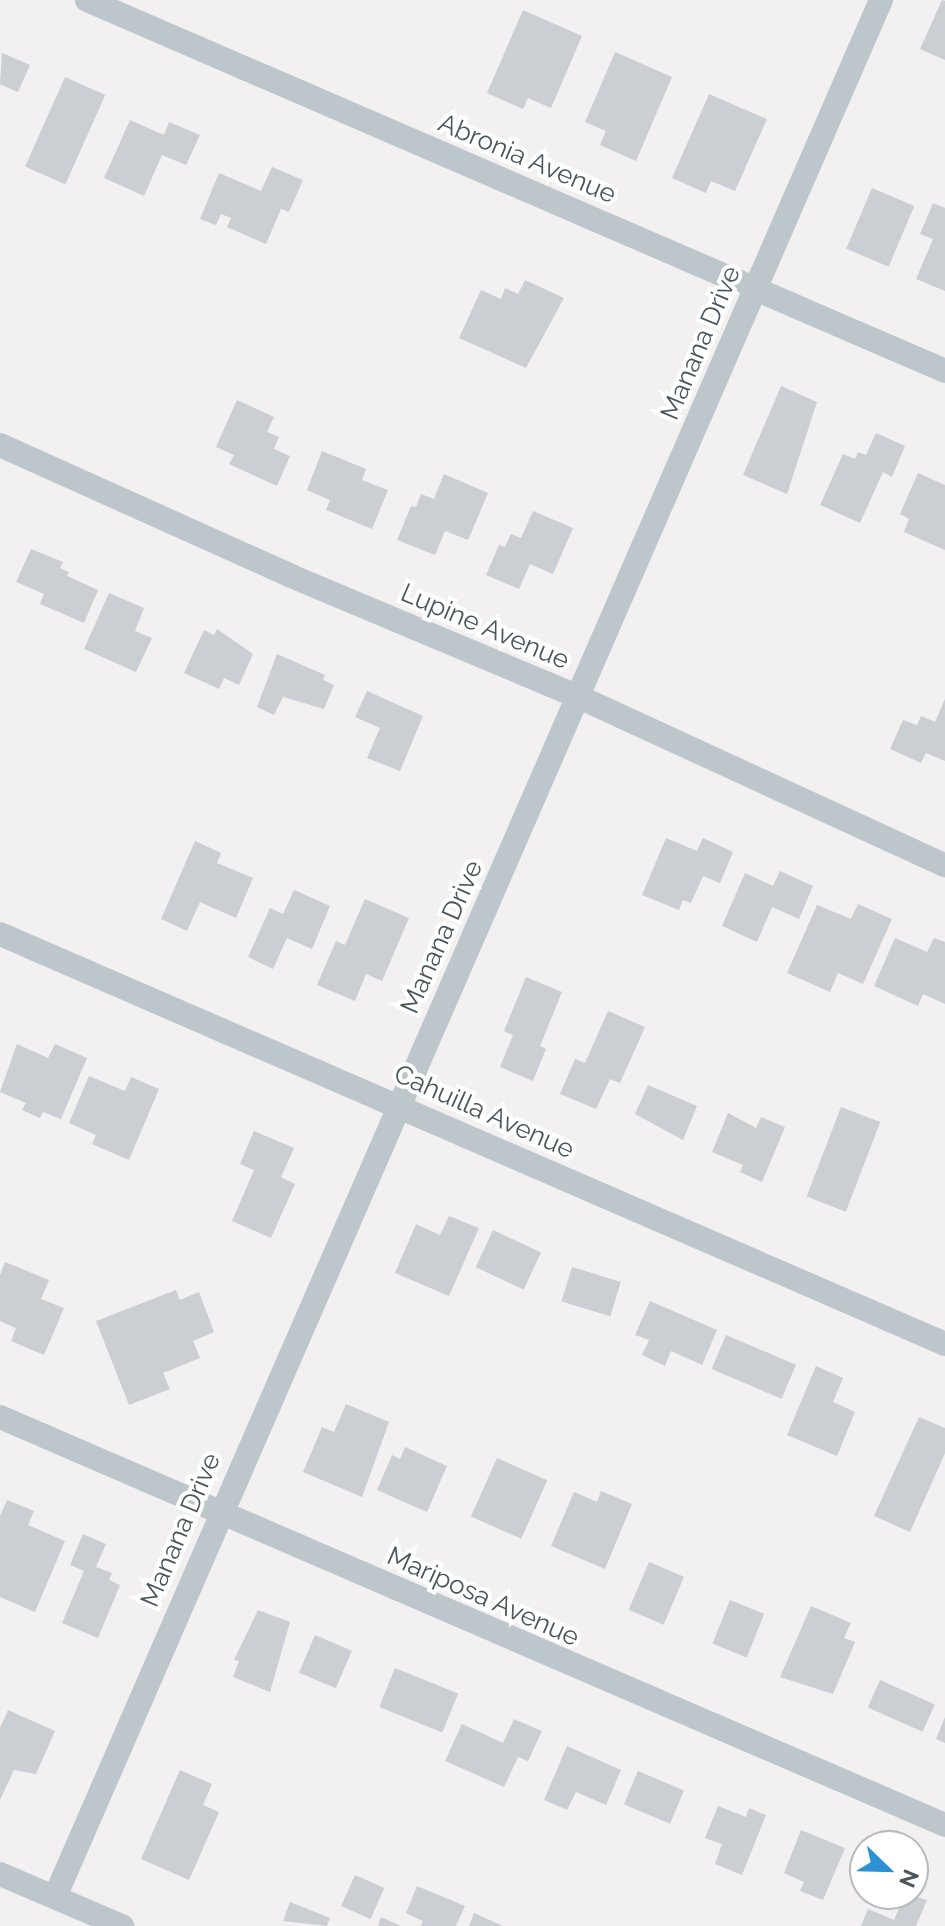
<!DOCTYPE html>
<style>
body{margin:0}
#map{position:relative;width:945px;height:1926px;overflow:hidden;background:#f2f0f1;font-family:Raleway,sans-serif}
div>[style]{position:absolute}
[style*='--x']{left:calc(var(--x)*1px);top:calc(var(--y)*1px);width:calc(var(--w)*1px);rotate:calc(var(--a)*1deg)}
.building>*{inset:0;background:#cbced2;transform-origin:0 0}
.minor>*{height:24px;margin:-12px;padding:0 12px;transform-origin:12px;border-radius:12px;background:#bdc7cb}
span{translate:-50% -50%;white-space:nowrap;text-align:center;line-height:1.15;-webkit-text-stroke:8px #fff;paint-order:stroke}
.street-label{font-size:26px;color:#4a565c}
.north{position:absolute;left:849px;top:1830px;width:80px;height:80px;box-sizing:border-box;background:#fff;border:2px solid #b7bbbe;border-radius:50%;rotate:113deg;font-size:22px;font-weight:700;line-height:32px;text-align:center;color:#4a565c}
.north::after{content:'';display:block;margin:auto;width:28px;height:36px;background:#2b91d2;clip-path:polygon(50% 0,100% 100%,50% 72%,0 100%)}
</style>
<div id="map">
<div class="building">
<i style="clip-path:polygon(942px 0,945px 1px,945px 60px,920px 49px)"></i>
<i style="clip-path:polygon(523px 10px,582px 36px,551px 108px,528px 98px,523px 109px,487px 93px)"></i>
<i style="clip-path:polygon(615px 52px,672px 77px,636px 161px,600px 145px,606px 131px,585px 122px)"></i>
<i style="clip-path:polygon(2px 53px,30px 65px,18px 92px,0 84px)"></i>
<i style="left:65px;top:77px;width:44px;height:98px;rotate:24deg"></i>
<i style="clip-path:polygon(709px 94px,767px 119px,735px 191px,711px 181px,706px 193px,672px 178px)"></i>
<i style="clip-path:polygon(130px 120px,164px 135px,169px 122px,200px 135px,186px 165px,162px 155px,144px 196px,104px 178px)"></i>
<i style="clip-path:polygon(272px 167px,303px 180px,289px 212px,281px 209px,266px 244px,227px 227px,231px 218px,221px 214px,216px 225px,200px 219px,219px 173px,261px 191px)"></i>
<i style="left:872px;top:188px;width:46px;height:66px;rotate:23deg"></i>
<i style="clip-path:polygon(933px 203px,945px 208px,945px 291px,916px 279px,933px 239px,920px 234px)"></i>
<i style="clip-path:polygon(525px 280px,564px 298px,526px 368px,459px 338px,481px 290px,501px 299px,505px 288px,518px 294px)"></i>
<i style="clip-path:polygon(781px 386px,817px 402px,787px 494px,743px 475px)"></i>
<i style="clip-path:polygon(237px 400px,274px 417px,267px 432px,279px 437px,274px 449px,290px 456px,277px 486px,229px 464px,234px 455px,216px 447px)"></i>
<i style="clip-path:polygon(876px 433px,905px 446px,892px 477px,883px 472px,860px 523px,820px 505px,843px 454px,855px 459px,858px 452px,866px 455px)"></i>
<i style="clip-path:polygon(322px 451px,366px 469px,362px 480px,388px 490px,372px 529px,326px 510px,330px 500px,307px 490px)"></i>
<i style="clip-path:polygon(918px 473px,945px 485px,945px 550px,904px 532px,909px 519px,900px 514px)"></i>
<i style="clip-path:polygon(444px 474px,488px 493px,468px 540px,445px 531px,435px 555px,397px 540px,411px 506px,416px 507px,421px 494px,434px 499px)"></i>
<i style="clip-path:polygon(533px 511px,573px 528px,553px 574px,530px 564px,519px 589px,486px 575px,499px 545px,505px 547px,511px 534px,521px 538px)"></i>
<i style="clip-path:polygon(31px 549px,63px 562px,60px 568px,69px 572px,67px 576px,98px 590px,84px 623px,40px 604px,44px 594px,16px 582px)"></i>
<i style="clip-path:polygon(109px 593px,144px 608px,135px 631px,152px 638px,136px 672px,84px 649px)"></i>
<i style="clip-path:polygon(217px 629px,253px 654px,239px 685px,224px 678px,219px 689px,184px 673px,204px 630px,214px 635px)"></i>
<i style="clip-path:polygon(277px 654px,325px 675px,323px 680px,334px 685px,324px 709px,283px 697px,274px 715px,257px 707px)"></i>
<i style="clip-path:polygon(367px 691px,423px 716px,400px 771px,367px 758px,380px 728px,355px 717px)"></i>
<i style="clip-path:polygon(945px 699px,945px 761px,926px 753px,921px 763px,890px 749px,903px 720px,917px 725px,921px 716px,935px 722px)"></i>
<i style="clip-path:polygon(666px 838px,697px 851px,703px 838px,733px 852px,720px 883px,703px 876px,691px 903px,683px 900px,679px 910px,642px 895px)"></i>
<i style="clip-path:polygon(195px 841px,221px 853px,217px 863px,253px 878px,236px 918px,200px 902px,187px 931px,161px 919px)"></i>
<i style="clip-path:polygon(780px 871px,813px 886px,799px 919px,772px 907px,757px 942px,722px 926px,745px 873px,773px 886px)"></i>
<i style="clip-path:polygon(294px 890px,330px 906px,312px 949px,287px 938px,273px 969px,248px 957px,270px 908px,283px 914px)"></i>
<i style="clip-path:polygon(365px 899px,409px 918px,382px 981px,366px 974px,355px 1001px,317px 985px,336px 941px,345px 945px)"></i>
<i style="clip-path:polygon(858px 904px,892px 919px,863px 984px,838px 973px,830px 992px,787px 973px,817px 905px,851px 919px)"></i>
<i style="clip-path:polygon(895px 938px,927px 952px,934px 938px,945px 942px,945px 1004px,923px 994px,918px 1006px,874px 986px)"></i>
<i style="clip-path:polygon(526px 977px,562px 992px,540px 1046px,546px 1049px,533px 1081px,500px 1067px,513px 1035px,504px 1031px)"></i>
<i style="clip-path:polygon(608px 1011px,645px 1027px,620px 1083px,610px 1079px,596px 1109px,560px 1094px,575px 1059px,585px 1063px)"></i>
<i style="clip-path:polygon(17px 1044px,48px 1058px,55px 1044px,87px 1058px,61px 1119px,43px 1112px,40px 1118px,22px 1110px,26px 1103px,0 1092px)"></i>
<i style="clip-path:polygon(89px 1076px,125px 1091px,131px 1077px,159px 1089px,129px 1160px,92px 1144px,96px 1135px,69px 1123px)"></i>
<i style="clip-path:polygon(648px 1085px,697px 1106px,683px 1140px,635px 1114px)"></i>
<i style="left:841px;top:1107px;width:42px;height:96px;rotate:21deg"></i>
<i style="clip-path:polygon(728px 1113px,756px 1128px,761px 1117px,785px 1127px,762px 1182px,740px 1172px,743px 1165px,712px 1152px)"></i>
<i style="clip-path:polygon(254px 1131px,294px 1148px,281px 1177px,295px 1184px,271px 1238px,232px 1221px,254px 1170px,240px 1164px)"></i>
<i style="clip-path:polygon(449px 1216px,479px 1228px,449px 1296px,395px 1273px,416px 1224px,440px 1235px)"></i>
<i style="left:493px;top:1230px;width:53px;height:41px;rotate:25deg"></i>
<i style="clip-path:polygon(5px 1262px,49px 1280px,41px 1299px,64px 1308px,44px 1355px,11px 1341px,16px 1328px,0 1321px,0 1275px)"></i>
<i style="left:572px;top:1267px;width:51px;height:36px;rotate:17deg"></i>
<i style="clip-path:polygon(176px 1290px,180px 1300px,199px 1292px,214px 1332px,193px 1341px,200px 1358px,163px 1373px,170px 1389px,129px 1405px,96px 1321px)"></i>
<i style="clip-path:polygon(650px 1301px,717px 1330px,702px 1365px,671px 1351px,665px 1366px,642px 1355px,649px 1340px,635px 1335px)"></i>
<i style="left:726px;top:1335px;width:76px;height:37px;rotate:23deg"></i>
<i style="clip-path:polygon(816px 1366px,843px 1378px,833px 1402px,855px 1412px,837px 1456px,787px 1435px)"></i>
<i style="clip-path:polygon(346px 1404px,389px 1422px,362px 1497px,303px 1472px,322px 1427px,334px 1432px)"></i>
<i style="clip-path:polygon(919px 1417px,945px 1428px,945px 1453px,910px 1532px,874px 1516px)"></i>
<i style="clip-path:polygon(405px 1447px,447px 1466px,427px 1512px,377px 1490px,392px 1455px,400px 1459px)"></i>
<i style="left:497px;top:1458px;width:55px;height:64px;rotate:24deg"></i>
<i style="clip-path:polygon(601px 1491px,632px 1504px,605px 1569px,551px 1546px,574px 1492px,597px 1502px)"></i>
<i style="clip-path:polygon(7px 1500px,34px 1511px,28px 1525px,65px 1541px,35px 1612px,0 1597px,0 1516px)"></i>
<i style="clip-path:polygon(83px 1534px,106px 1544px,96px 1567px,112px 1573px,109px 1580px,120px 1585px,98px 1638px,62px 1623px,84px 1571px,70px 1565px)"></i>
<i style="left:649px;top:1562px;width:38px;height:52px;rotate:23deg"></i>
<i style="left:730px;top:1600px;width:37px;height:47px;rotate:22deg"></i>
<i style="clip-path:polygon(811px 1606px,851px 1623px,844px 1638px,855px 1642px,833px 1694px,780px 1677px)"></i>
<i style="clip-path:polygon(258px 1610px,290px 1622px,270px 1692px,233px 1677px,239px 1661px,234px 1660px)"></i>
<i style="left:315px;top:1635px;width:40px;height:41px;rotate:23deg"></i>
<i style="left:395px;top:1668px;width:68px;height:42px;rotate:22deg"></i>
<i style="left:880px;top:1680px;width:60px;height:30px;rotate:24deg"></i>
<i style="clip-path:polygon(8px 1710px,55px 1731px,36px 1774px,14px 1770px,0 1800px,0 1728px)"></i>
<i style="clip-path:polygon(945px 1717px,945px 1743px,936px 1739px)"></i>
<i style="clip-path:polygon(514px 1719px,542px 1731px,528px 1761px,518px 1757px,504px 1787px,445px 1761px,462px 1724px,503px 1743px)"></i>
<i style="clip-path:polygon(567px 1746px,621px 1770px,606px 1805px,576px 1792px,567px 1810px,544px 1800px)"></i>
<i style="clip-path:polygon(180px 1770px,212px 1784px,203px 1805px,219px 1812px,189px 1880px,141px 1859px)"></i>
<i style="left:638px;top:1771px;width:50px;height:36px;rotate:23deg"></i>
<i style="clip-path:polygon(718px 1806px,746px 1817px,749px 1808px,766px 1815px,742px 1875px,715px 1864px,722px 1844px,705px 1838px)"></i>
<i style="clip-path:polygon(801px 1830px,845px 1848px,823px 1900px,800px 1891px,804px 1882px,784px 1873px)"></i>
<i style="left:355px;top:1875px;width:32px;height:34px;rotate:24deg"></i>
<i style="clip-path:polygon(417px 1886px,465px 1906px,456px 1926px,421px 1926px,423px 1921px,406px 1913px)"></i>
<i style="clip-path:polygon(905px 1894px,927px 1900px,916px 1926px,861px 1926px,868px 1909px,894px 1920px)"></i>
<i style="clip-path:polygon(290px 1902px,330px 1918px,327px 1926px,283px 1921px)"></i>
<i style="clip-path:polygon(474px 1913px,503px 1926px,469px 1926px)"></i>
<i style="clip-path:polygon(381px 1917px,401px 1926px,378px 1926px)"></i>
</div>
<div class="minor">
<i style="--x:87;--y:0;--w:935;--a:23.38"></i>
<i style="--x:0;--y:445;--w:319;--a:24.2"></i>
<i style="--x:291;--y:576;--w:312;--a:22.8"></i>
<i style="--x:579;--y:697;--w:403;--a:24.7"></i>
<i style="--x:0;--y:934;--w:1030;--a:23.45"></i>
<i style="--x:0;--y:1417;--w:1029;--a:23.35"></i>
<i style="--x:0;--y:1874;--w:133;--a:23.1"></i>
<i style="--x:55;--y:1897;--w:2069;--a:-66.47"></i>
</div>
<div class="street-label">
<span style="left:527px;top:159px;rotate:23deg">Abronia Avenue</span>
<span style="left:701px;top:343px;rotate:-67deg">Manana Drive</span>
<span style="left:485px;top:627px;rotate:23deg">Lupine Avenue</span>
<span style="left:442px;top:937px;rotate:-66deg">Manana Drive</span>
<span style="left:484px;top:1112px;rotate:24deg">Cahuilla Avenue</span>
<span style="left:181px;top:1530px;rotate:-67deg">Manana Drive</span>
<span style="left:483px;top:1597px;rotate:24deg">Mariposa Avenue</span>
</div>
<div class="north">N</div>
</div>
